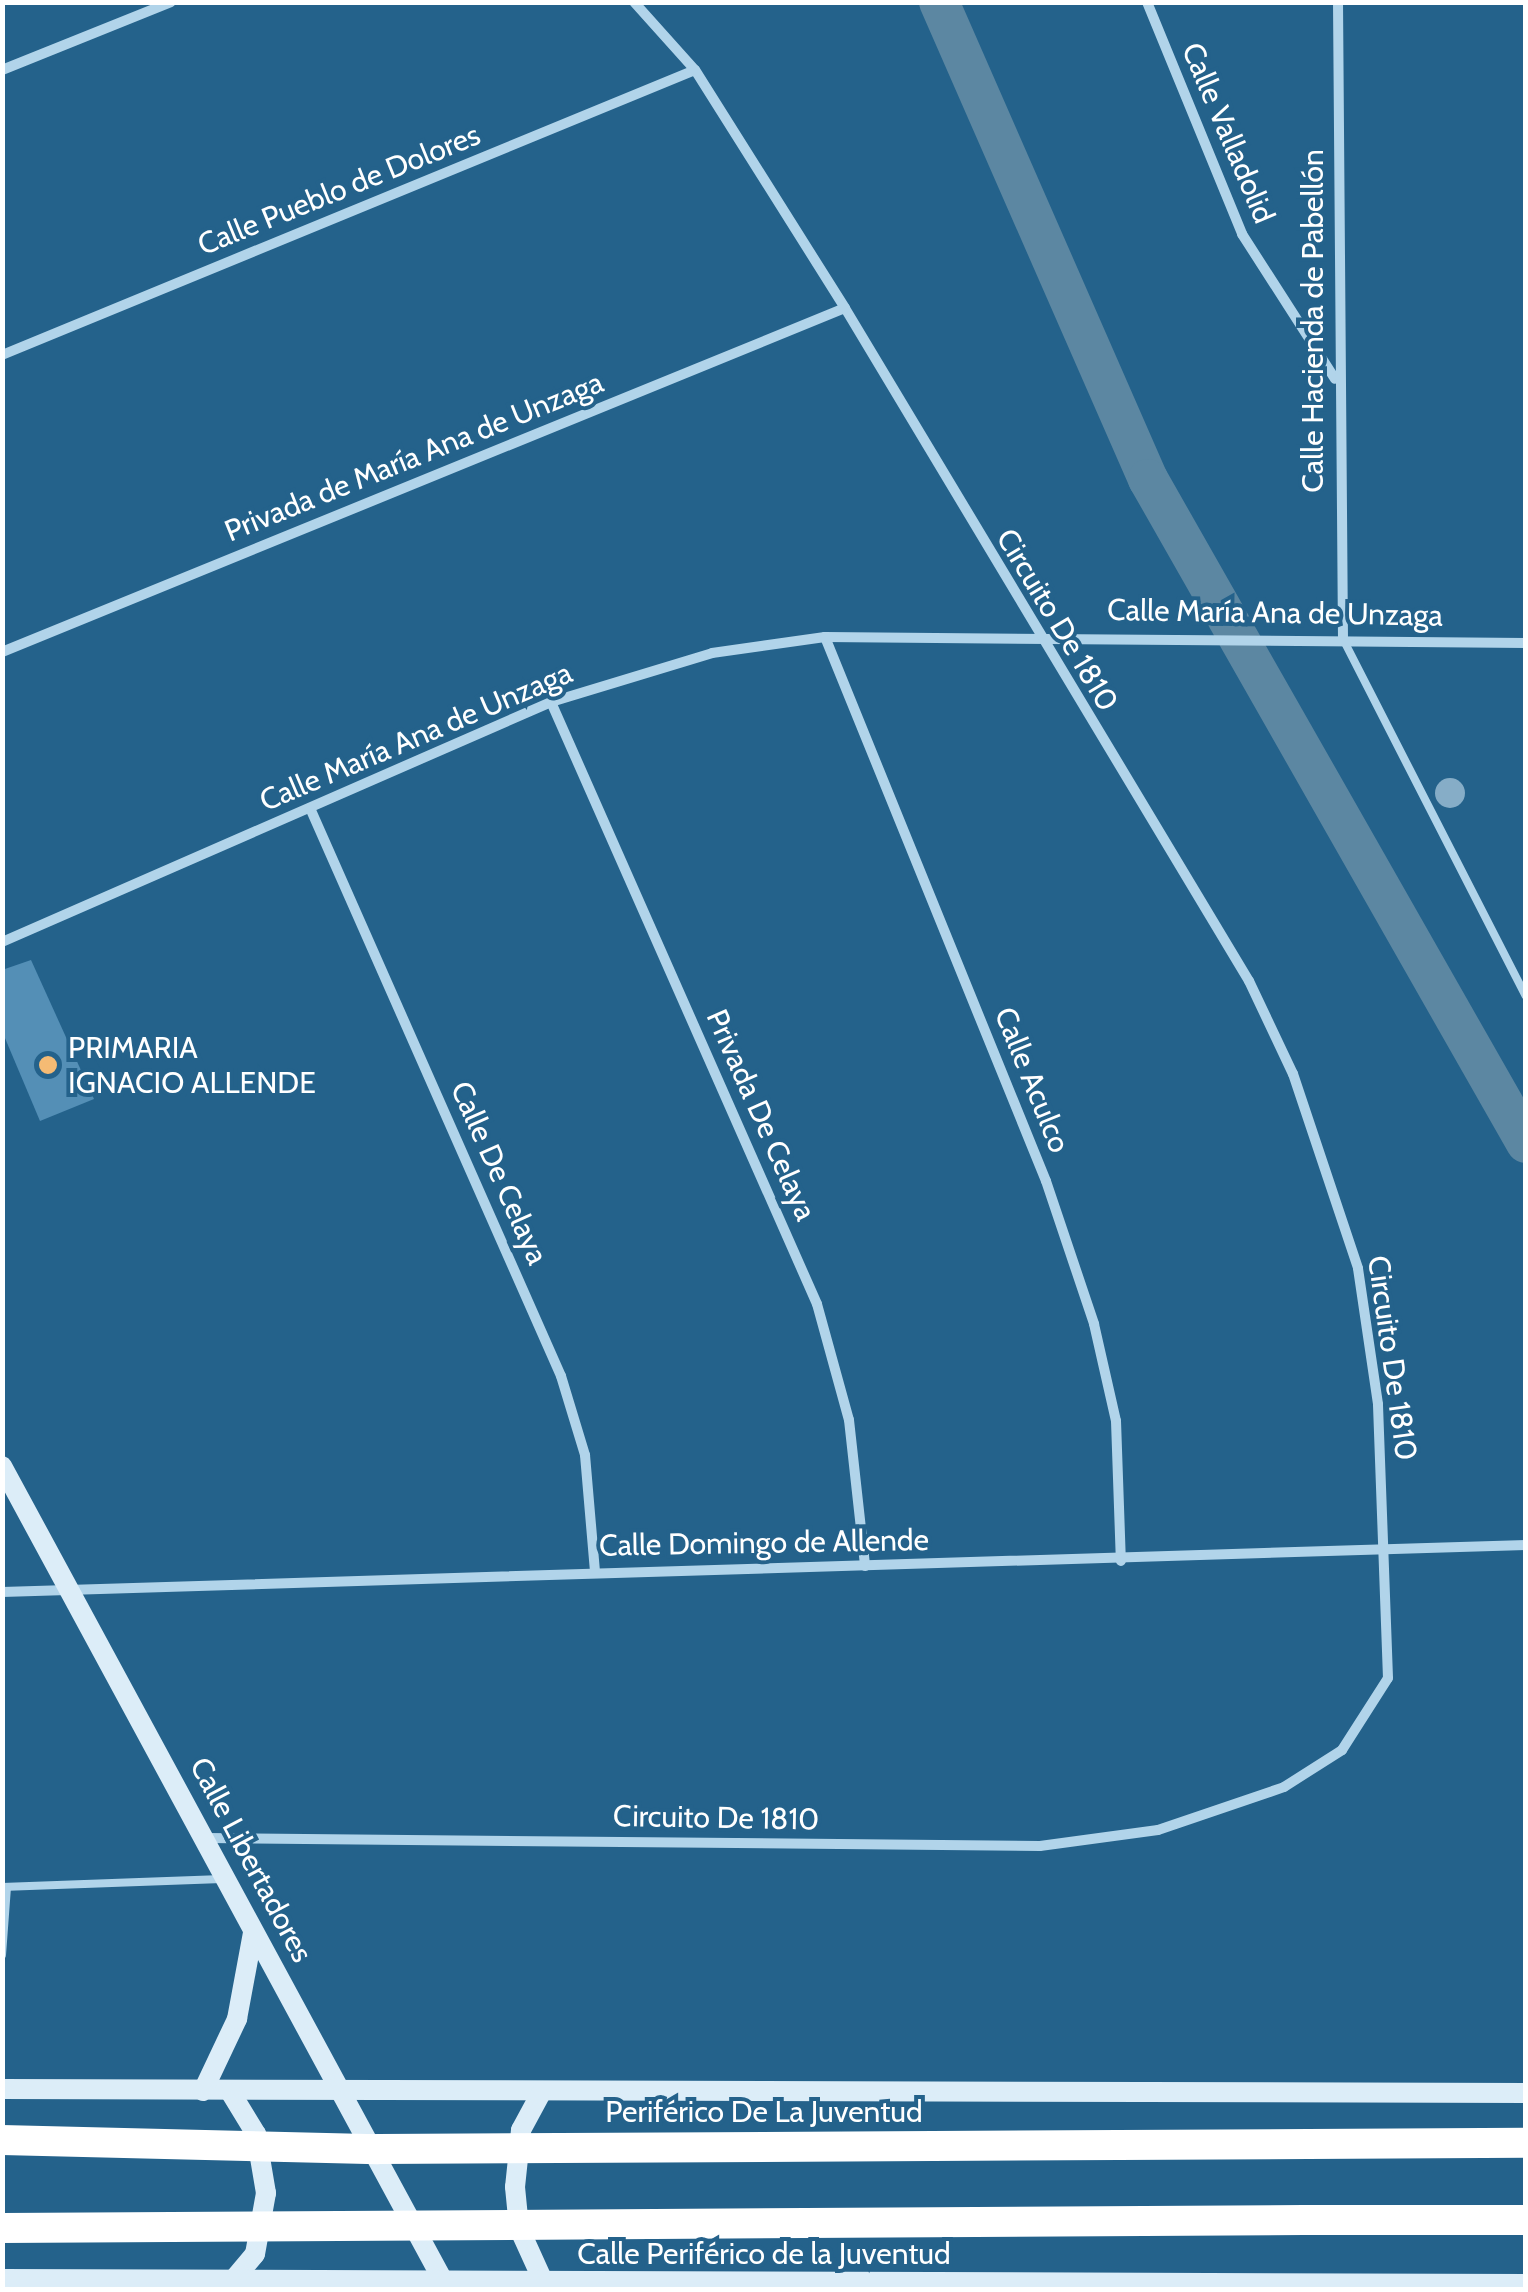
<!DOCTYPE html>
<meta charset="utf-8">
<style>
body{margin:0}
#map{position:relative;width:1528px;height:2292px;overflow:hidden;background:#24628b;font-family:Cabin,sans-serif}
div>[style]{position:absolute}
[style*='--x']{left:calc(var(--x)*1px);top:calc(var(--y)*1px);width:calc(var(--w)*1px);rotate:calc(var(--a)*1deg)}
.canal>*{height:40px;margin:-20px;padding:0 20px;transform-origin:20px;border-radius:20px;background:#5c87a2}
.building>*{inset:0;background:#548fb6}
.lane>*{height:8px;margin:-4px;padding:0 4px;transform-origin:4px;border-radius:4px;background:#b1d4ea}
.street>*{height:10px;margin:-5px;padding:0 5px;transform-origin:5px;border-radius:5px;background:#b1d4ea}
.secondary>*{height:20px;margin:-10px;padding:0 10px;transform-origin:10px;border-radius:10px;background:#dcedf8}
.highway>*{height:30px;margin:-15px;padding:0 15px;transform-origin:15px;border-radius:15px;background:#fff}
.highway-bridge>*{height:30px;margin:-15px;padding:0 15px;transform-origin:15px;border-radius:15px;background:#fff}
.trees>*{width:30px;height:30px;margin:-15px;border-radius:50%;background:#86adc7}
.dots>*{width:28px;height:28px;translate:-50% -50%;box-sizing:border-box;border:5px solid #24628b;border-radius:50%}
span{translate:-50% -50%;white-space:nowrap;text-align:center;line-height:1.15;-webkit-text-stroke:8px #24628b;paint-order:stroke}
.street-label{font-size:30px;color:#fff}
.poi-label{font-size:30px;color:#fff}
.left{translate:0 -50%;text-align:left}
.frame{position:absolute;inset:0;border:5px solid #fff;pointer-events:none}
</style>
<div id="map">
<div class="canal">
<i style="--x:939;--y:2;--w:521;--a:66.34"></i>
<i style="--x:1148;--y:479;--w:764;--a:60.35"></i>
</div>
<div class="building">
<i style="clip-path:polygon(31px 960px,94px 1099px,40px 1121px,2px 1031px,2px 970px)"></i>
</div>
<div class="lane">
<i style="--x:1343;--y:639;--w:401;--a:62.9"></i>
<i style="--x:2;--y:1887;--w:220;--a:-2.1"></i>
<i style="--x:2;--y:1955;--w:68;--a:-85.8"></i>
</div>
<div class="street">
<i style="--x:1147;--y:2;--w:251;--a:67.7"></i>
<i style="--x:1242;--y:234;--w:172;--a:57.3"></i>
<i style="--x:1338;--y:2;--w:637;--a:89.55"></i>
<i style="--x:2;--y:70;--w:182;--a:-21.9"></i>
<i style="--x:2;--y:355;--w:749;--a:-22.36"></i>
<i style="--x:825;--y:637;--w:587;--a:67.89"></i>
<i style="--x:1046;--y:1181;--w:151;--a:71.4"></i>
<i style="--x:1094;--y:1324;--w:99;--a:77.2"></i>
<i style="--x:1116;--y:1421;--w:140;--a:88"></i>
<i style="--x:2;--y:652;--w:910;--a:-22.2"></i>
<i style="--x:551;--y:702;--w:658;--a:66.16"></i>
<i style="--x:817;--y:1304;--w:120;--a:74.6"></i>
<i style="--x:849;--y:1420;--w:147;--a:83.7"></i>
<i style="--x:310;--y:808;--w:621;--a:66.16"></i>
<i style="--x:561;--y:1376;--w:83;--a:73.1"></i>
<i style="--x:585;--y:1455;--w:116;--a:85.1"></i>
<i style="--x:2;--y:942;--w:599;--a:-23.61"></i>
<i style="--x:551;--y:702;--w:168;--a:-16.9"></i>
<i style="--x:712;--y:653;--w:114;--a:-8.1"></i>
<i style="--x:825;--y:637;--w:701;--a:0.49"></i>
<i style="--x:2;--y:1592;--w:1525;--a:-1.77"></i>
<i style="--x:207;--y:1838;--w:833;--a:0.55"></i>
<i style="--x:1040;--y:1846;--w:119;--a:-7.7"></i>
<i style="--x:1158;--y:1830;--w:133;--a:-18.8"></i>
<i style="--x:1284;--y:1787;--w:69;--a:-32.5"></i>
<i style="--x:1342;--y:1750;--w:85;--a:-57.4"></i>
<i style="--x:1388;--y:1678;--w:274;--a:-92.1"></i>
<i style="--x:1378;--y:1404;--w:137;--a:-98.4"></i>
<i style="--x:1358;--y:1268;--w:205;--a:-108.5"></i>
<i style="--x:1293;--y:1074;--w:103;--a:-115.3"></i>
<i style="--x:1249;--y:981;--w:785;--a:-120.98"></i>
<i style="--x:845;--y:308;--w:281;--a:-122.2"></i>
<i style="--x:695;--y:70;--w:91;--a:-131.9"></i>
</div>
<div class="secondary">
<i style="--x:2;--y:1466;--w:937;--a:61.57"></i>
<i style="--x:2;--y:2089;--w:1524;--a:0.15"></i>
<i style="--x:203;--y:2091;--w:80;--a:-64.7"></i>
<i style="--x:237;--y:2019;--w:87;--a:-79.5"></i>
<i style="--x:231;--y:2093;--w:48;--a:58.6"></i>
<i style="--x:256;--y:2134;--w:60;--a:80.4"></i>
<i style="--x:266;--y:2193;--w:62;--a:100.2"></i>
<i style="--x:255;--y:2254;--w:34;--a:130"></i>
<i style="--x:541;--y:2093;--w:42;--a:118.4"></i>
<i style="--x:521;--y:2130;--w:57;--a:96"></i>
<i style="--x:515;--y:2187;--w:41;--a:84.4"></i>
<i style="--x:519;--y:2228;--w:60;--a:65.6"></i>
<i style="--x:2;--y:2279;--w:1524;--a:0.19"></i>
</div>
<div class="highway">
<i style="--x:1308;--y:2144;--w:218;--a:-0.3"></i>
<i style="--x:1304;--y:2220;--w:222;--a:0"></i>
</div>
<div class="highway-bridge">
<i style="--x:2;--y:2140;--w:376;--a:1.4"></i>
<i style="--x:378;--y:2149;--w:930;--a:-0.31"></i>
<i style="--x:2;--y:2228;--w:1302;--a:-0.35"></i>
</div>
<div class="trees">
<i style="left:1450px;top:793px"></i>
</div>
<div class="dots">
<i style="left:48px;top:1065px;background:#f5bb74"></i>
</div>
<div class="street-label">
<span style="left:1228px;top:133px;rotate:67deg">Calle Valladolid</span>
<span style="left:339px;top:190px;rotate:-22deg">Calle Pueblo de Dolores</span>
<span style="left:1313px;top:321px;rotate:-90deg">Calle Hacienda de Pabellón</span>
<span style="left:414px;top:457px;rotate:-22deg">Privada de María Ana de Unzaga</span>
<span style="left:1275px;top:613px;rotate:1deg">Calle María Ana de Unzaga</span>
<span style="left:1057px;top:620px;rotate:59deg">Circuito De 1810</span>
<span style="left:416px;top:737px;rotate:-23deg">Calle María Ana de Unzaga</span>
<span style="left:1032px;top:1080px;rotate:68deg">Calle Aculco</span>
<span style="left:761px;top:1115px;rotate:66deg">Privada De Celaya</span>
<span style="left:499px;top:1173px;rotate:66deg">Calle De Celaya</span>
<span style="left:1392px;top:1358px;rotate:82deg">Circuito De 1810</span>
<span style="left:764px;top:1543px;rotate:-1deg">Calle Domingo de Allende</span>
<span style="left:716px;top:1818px;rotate:1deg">Circuito De 1810</span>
<span style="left:251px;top:1860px;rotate:62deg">Calle Libertadores</span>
<span style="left:764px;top:2112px">Periférico De La Juventud</span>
<span style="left:764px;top:2254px">Calle Periférico de la Juventud</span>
</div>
<div class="poi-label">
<span class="left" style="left:68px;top:1065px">PRIMARIA<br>IGNACIO ALLENDE</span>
</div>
<div class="frame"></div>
</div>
